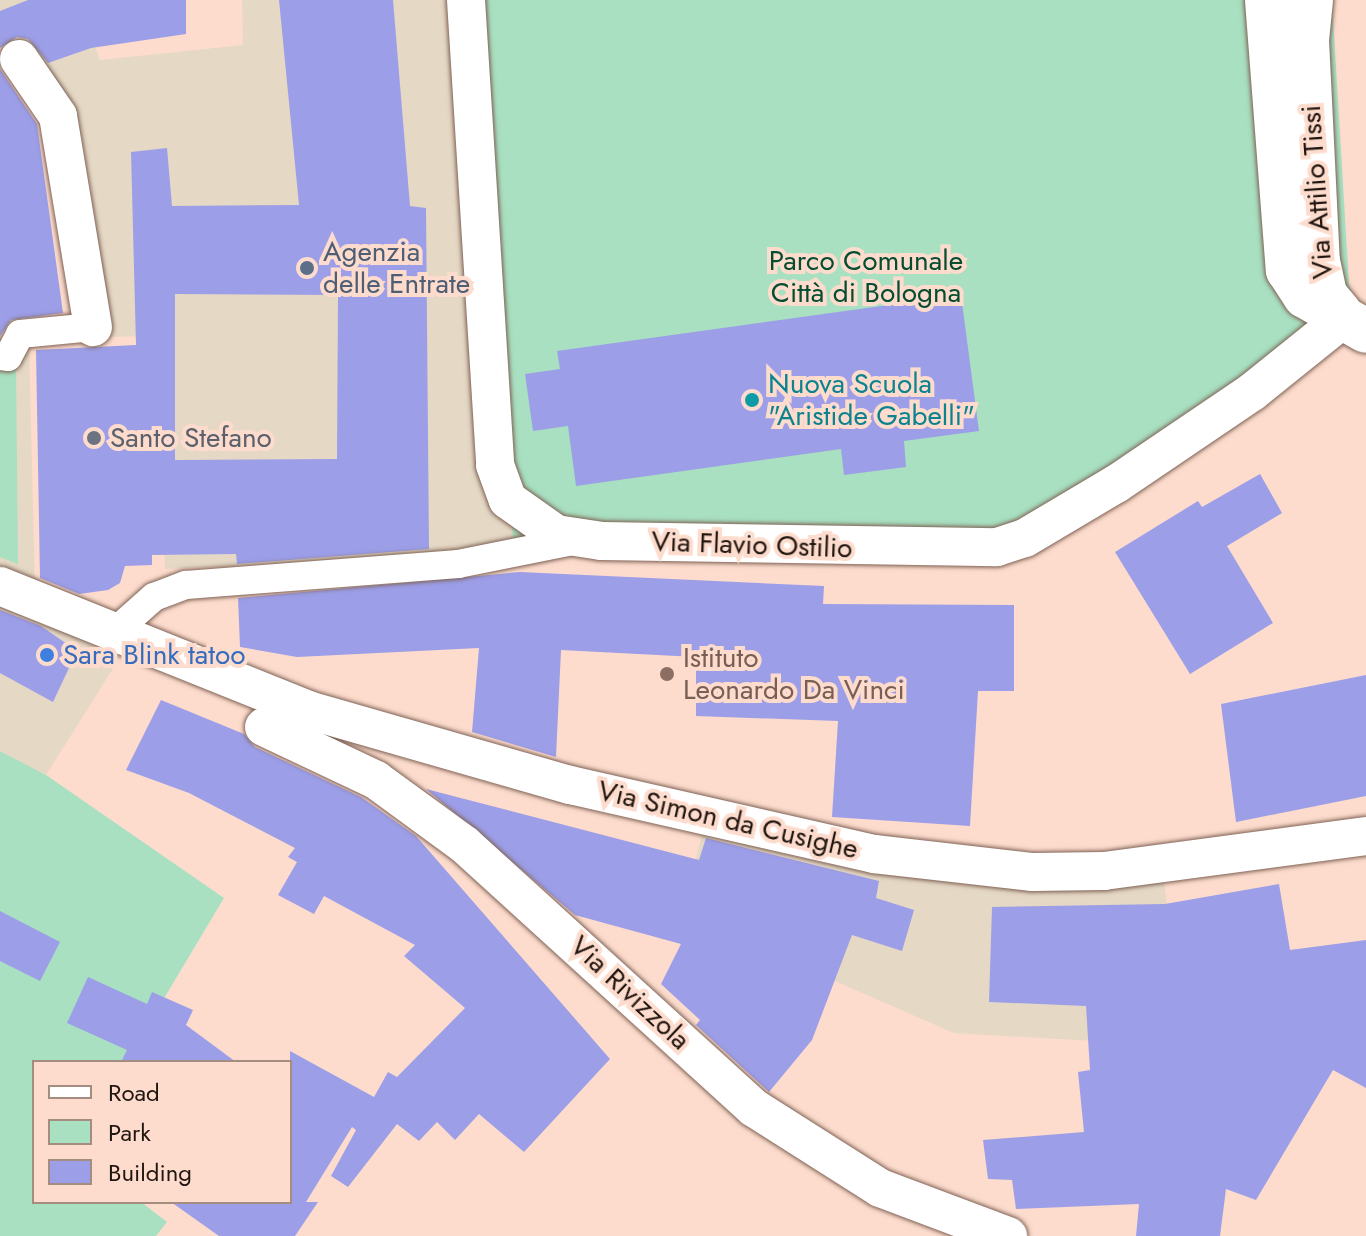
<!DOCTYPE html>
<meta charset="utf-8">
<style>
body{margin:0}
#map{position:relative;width:1366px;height:1236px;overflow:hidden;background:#fddccd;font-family:Jost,sans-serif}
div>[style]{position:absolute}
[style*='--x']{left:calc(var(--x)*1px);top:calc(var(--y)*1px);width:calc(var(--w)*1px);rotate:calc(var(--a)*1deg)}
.commercial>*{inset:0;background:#e5d8c5}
.green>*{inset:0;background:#a8e0c1}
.building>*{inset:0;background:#9c9ee8}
.roads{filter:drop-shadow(0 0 2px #7f6255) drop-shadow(0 0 2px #7f6255)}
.pedestrian>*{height:28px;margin:-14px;padding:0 14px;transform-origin:14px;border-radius:14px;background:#fff}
.minor>*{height:38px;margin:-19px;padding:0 19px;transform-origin:19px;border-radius:19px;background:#fff}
.secondary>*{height:44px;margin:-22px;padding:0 22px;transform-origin:22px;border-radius:22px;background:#fff}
.dots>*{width:22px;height:22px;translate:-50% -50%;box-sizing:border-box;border:4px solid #fddccd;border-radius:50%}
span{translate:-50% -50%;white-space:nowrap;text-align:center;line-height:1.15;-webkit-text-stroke:8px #fddccd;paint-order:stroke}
.street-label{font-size:28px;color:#20150f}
.service-label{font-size:28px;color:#4e5e75}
.left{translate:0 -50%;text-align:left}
.park-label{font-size:28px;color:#044d31}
.culture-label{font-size:28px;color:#0d838f}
.worship-label{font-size:28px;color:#5b616d}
.shop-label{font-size:28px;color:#366cbe}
.education-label{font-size:28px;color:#785e54}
.legend{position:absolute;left:32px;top:1060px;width:260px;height:144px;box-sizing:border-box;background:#fddccd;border:2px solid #a58c81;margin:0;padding:10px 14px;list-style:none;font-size:24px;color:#20150f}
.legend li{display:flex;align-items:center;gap:16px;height:40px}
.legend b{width:40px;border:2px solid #a58c81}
</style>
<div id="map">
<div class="commercial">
<i style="clip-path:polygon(0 0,78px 0,100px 60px,243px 45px,242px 0,477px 0,513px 541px,447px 557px,165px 569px,158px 336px,96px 337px,46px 81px,0 39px)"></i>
<i style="clip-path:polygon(0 302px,14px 303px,29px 339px,35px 596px,136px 632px,46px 775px,0 751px)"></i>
<i style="clip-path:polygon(712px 797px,895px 844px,1162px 861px,1182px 1046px,954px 1033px,681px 914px)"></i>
</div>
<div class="green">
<i style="clip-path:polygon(477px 0,1332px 0,1349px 284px,1361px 320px,987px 553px,513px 541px)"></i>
<i style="clip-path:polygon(0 368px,16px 370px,18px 564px,0 557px)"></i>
<i style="clip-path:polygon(0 751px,46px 775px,224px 898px,126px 1062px,34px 1062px,34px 1202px,141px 1202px,167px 1222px,156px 1236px,0 1236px)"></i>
</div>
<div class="building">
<i style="clip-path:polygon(28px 0,186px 0,186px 34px,91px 48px,48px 63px,28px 39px,17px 37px,0 48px,0 11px)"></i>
<i style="clip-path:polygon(evenodd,279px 0,393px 0,410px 206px,426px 208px,429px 549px,237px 564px,236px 554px,152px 555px,152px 565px,125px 566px,120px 583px,108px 590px,79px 594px,40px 578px,36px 350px,136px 345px,131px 152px,167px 148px,172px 206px,299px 205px,279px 0,175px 294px,338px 295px,337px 459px,175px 460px,175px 294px)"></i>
<i style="clip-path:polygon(0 69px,37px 124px,63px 313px,11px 320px,0 336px)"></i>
<i style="clip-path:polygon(961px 295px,979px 431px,904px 441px,906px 467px,844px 475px,841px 449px,576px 486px,568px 426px,533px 431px,525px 374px,560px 369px,557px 351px)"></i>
<i style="clip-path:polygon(1260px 474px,1282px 513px,1227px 546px,1273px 623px,1190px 674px,1115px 552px,1198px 501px,1202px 507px)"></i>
<i style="clip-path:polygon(520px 572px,824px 586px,823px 604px,1014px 605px,1014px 691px,978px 691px,970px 826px,832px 817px,838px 721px,696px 716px,696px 657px,561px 650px,556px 757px,472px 732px,479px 648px,297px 657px,240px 647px,238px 598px)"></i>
<i style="clip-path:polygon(0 610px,41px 626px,77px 651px,53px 702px,0 673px)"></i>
<i style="clip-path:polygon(1366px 675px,1366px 796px,1236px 822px,1221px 704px)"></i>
<i style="clip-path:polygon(161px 700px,244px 734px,255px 747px,361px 797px,416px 836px,610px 1059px,524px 1152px,479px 1114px,455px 1140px,437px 1122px,419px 1141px,397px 1124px,348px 1187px,331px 1176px,356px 1130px,352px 1127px,306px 1202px,318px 1202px,295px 1236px,219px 1236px,171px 1202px,290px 1202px,290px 1051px,374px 1097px,388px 1072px,397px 1077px,465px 1008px,404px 956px,415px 945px,324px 896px,314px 914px,278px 895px,297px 862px,288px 857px,295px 848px,189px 793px,126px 770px)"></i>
<i style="clip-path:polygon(426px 789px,699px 860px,706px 838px,879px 881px,876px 898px,914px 910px,902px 951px,852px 935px,812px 1040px,769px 1092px,696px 1025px,700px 1020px,661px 984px,681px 944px,575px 915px)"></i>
<i style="clip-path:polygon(1279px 884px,1290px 950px,1366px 940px,1366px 1088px,1333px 1070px,1256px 1200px,1226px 1189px,1220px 1236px,1136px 1236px,1139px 1204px,1016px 1209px,1012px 1180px,988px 1179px,983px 1140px,1084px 1132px,1078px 1072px,1090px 1070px,1086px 1006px,989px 1002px,992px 907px,1165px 904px)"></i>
<i style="clip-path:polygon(0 911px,60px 942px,40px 981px,0 961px)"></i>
<i style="clip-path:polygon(88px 977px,147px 1004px,152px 992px,193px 1010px,186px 1025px,236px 1062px,121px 1062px,127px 1050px,67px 1023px)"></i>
</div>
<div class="roads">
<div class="pedestrian">
<i style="--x:0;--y:356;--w:8;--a:7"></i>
<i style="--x:8;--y:357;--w:26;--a:-62"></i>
<i style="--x:20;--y:334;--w:73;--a:-5.5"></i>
<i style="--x:110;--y:636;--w:59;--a:-41.6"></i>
<i style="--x:154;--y:597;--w:34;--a:-21"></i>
<i style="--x:186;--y:585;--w:273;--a:-4.4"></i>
<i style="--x:458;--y:564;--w:122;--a:-11.3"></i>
</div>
<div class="minor">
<i style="--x:466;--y:0;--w:466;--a:86.4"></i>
<i style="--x:495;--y:465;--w:37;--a:70"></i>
<i style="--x:508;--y:500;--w:59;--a:35.3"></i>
<i style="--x:556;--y:534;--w:47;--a:8.7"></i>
<i style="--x:602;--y:541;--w:395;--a:0.9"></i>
<i style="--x:997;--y:547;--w:29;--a:-18"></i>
<i style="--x:1025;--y:538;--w:106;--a:-30.7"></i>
<i style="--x:1116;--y:484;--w:164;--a:-34.1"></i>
<i style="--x:1252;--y:392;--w:118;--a:-38.8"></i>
<i style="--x:19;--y:59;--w:69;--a:55.6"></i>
<i style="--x:58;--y:116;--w:214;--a:80.6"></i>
<i style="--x:0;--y:586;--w:332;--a:21.9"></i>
<i style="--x:308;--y:710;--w:273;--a:16"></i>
<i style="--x:570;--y:785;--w:312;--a:12.8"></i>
<i style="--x:874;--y:854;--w:160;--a:6.5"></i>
<i style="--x:1033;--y:872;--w:71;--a:-0.8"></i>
<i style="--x:1104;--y:871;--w:264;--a:-7.6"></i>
<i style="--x:264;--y:727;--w:124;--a:25.3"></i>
<i style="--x:376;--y:780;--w:110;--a:36.1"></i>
<i style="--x:465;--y:845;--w:391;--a:42.3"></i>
<i style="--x:754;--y:1108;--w:149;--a:32.4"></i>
<i style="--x:880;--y:1188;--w:137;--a:20.6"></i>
</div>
<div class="secondary">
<i style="--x:1267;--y:0;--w:271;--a:85.6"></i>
<i style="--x:1288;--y:270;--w:31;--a:57"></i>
<i style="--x:1305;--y:296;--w:70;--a:29.8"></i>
<i style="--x:1311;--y:0;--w:40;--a:95.7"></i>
<i style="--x:1307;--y:40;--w:221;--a:87.2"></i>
<i style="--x:1318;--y:261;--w:35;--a:78"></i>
<i style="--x:1325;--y:295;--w:23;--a:50"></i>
</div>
</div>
<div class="dots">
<i style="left:307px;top:268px;background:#5c6f8a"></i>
<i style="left:752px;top:400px;background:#0f9aa8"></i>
<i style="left:94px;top:438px;background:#6b7280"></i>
<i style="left:47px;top:655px;background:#3f7fe0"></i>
<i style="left:667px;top:674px;background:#8d6e63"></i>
</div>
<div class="street-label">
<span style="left:1317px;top:192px;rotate:-94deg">Via Attilio Tissi</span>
<span style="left:752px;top:545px;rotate:2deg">Via Flavio Ostilio</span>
<span style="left:728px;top:820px;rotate:13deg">Via Simon da Cusighe</span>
<span style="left:630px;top:993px;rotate:43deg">Via Rivizzola</span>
</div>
<div class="service-label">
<span class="left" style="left:323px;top:268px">Agenzia<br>delle Entrate</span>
</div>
<div class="park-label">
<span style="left:866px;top:277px">Parco Comunale<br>Città di Bologna</span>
</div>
<div class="culture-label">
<span class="left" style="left:768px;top:400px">Nuova Scuola<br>"Aristide Gabelli"</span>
</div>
<div class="worship-label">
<span class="left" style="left:110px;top:438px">Santo Stefano</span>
</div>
<div class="shop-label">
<span class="left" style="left:63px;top:655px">Sara Blink tatoo</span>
</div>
<div class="education-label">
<span class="left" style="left:683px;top:674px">Istituto<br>Leonardo Da Vinci</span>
</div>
<ul class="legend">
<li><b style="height:10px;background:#fff"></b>Road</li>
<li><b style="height:22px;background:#a8e0c1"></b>Park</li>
<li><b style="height:22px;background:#9c9ee8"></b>Building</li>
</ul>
</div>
